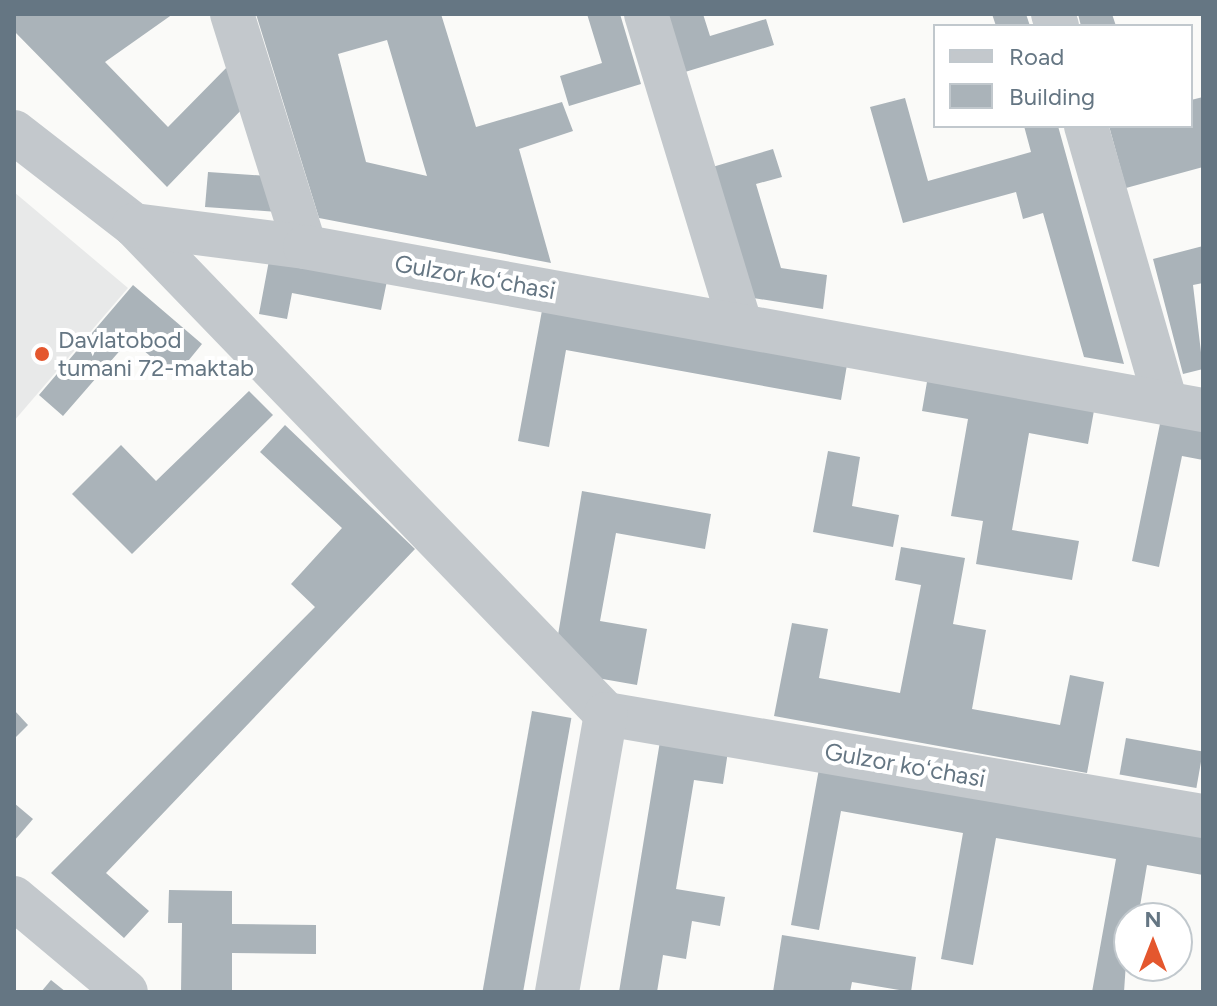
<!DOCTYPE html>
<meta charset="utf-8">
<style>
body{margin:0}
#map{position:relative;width:1217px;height:1006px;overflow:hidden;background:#fafaf8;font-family:Figtree,sans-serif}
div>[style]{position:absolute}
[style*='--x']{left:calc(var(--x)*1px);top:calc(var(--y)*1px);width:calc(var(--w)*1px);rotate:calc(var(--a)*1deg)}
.built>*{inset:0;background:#e8e9e9}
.building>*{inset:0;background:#aab3b9;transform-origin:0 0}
.minor>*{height:44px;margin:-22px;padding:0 22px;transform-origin:22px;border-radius:22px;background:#c3c8cc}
.dots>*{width:22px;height:22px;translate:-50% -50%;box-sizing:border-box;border:4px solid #fff;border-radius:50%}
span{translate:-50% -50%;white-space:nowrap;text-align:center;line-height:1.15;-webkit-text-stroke:8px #fff;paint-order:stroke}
.street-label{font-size:24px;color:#657683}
.poi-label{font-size:24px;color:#657683}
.left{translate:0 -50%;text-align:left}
.frame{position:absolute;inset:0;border:16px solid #657683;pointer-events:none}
.legend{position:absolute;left:933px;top:24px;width:260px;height:104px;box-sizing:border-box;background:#fff;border:2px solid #c1c8cd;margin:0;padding:10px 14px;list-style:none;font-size:24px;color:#657683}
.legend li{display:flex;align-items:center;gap:16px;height:40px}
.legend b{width:40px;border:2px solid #c1c8cd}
.north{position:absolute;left:1113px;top:902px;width:80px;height:80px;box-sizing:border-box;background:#fff;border:2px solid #c1c8cd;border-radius:50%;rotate:0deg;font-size:22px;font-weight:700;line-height:32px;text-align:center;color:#657683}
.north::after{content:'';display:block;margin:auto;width:28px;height:36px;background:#e4572e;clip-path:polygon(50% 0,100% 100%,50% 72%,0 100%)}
</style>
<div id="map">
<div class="built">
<i style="clip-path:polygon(14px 192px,128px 288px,14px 421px)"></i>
</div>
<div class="building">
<i style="clip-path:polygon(14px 14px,173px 14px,105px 62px,168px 127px,232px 62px,246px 105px,167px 187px,14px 31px)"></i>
<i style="clip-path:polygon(evenodd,256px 14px,441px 14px,476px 127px,562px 102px,573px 131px,519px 149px,551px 263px,319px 218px,256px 14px,387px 40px,427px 176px,366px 162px,338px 54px,387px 40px)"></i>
<i style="clip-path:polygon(587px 14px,620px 14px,641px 84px,569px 106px,560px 76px,602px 63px)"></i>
<i style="clip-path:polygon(668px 14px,703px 14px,710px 36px,766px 19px,774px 45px,685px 72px)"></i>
<i style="clip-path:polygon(992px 14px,1026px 14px,1030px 26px,996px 26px)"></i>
<i style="clip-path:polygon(1078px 14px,1112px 14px,1116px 26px,1081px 26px)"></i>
<i style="clip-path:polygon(1203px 97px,1203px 167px,1126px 188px,1109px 126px,1191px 126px,1191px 100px)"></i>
<i style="clip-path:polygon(905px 98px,928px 181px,1031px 152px,1024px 126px,1058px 126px,1124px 364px,1084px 357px,1043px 213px,1023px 219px,1016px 192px,903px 223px,870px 107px)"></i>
<i style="clip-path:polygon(773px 149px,782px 177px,756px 184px,781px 268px,827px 275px,823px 309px,747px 297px,709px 168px)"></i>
<i style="clip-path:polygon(208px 172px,267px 176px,278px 212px,205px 207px)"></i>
<i style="clip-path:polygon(1203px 246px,1203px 283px,1193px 285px,1203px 369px,1183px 374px,1153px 259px)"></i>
<i style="clip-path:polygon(270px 255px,388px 276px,381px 310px,292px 293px,287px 319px,259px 314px)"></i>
<i style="clip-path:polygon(133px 285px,202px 344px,175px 377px,130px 339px,63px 416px,39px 395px)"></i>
<i style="clip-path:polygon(543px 305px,848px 359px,841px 400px,566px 350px,549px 447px,518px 441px)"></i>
<i style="clip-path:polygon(928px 376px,1095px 405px,1088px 444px,1029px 433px,1012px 530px,1079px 541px,1072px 580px,976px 564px,983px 521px,951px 516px,968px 419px,922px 411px)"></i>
<i style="clip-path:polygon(249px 391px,273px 415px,132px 554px,72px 494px,121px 445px,156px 481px)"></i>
<i style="clip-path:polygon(1162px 414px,1203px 423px,1203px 460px,1182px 456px,1159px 567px,1132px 561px)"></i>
<i style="clip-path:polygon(285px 425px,415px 549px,106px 873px,149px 911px,124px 938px,51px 873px,315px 607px,291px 584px,342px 528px,260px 452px)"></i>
<i style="clip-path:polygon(828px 451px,860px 457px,852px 506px,899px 515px,893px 547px,813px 532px)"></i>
<i style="clip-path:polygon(582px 491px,711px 514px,705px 549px,616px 533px,600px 621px,647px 629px,637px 685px,597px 678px,558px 635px)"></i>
<i style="clip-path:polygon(901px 547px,965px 558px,953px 624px,986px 630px,972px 709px,1060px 725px,1070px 675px,1104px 682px,1087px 773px,774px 716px,792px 623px,828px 629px,819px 678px,900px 693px,921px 585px,895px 580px)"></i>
<i style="clip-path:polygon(14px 710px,28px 725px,14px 739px)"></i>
<i style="left:532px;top:711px;width:40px;height:285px;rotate:10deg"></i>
<i style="clip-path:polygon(661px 735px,729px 745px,723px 784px,694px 780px,676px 889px,725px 897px,720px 926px,692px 921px,686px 959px,663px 955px,657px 992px,619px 992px)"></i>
<i style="left:1126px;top:738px;width:78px;height:37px;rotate:10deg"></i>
<i style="clip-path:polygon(820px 763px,1203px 830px,1203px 875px,1147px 865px,1138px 918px,1129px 918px,1124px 992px,1092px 992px,1116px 859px,996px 838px,973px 965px,941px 959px,963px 833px,841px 811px,819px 930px,791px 925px)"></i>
<i style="clip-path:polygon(14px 803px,33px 819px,14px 841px)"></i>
<i style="clip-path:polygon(169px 890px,232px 891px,232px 924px,316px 925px,316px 954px,232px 953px,232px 992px,181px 992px,182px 923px,168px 923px)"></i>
<i style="clip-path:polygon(782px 935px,916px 957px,911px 992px,852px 982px,850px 992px,773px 992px)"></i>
<i style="clip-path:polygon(51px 980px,66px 992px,41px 992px)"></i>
</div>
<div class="minor">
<i style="--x:232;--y:14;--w:244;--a:72.6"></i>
<i style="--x:646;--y:14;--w:324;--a:73.1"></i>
<i style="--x:1053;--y:14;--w:13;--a:72"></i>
<i style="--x:1086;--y:126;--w:288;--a:73.9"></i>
<i style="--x:14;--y:132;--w:152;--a:37.8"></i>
<i style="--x:134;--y:225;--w:680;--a:46.01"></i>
<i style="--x:134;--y:225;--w:172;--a:7.3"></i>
<i style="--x:305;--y:247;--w:913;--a:10.29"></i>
<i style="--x:606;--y:714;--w:606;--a:9.7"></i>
<i style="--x:14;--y:898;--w:146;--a:40"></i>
<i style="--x:557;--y:992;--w:282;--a:-80"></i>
</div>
<div class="dots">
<i style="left:42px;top:354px;background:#e4572e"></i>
</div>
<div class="street-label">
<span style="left:475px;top:277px;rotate:10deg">Gulzor koʻchasi</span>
<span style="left:905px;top:765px;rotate:10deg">Gulzor koʻchasi</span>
</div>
<div class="poi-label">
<span class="left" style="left:58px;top:354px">Davlatobod<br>tumani 72-maktab</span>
</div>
<div class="frame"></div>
<ul class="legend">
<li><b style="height:10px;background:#c3c8cc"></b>Road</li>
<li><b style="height:22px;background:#aab3b9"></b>Building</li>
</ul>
<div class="north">N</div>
</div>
